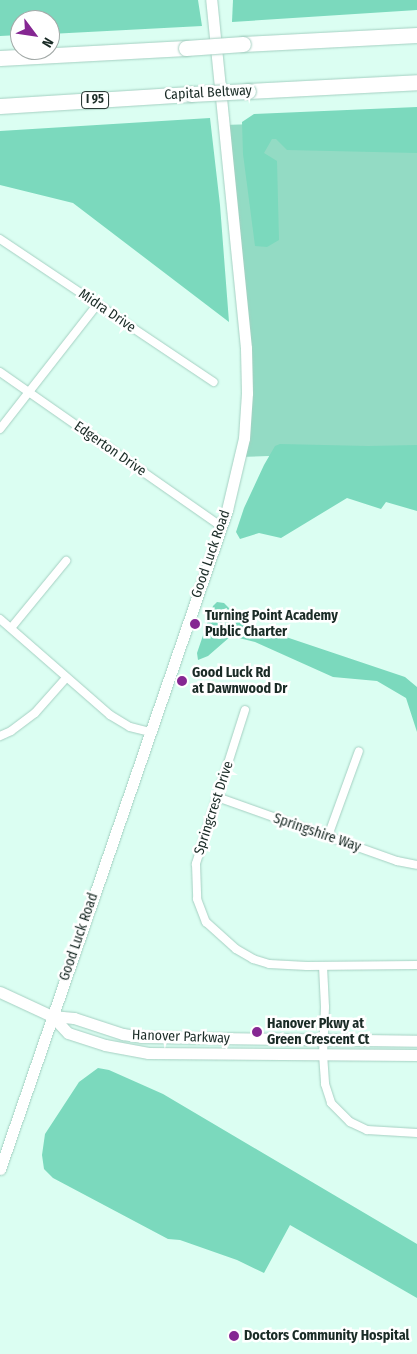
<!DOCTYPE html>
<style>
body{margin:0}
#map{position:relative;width:417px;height:1354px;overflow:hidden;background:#dbfef2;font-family:"Fira Sans Condensed",sans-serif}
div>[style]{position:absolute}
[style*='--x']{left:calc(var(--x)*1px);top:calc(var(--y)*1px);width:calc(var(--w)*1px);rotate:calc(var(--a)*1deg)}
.green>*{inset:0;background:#93dbc4}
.forest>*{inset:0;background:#7bd9bd}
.roads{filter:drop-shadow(0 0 1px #a5d0c2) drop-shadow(0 0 1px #a5d0c2)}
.street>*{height:8px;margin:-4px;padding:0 4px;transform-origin:4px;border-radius:4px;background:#fff}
.secondary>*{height:11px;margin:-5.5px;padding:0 5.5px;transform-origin:5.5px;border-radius:5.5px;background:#fff}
.highway>*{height:15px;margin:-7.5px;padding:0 7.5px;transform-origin:7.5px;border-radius:7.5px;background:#fff}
.bridges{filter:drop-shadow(0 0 1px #a5d0c2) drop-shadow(0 0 1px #a5d0c2)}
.highway-bridge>*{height:15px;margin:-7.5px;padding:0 7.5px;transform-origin:7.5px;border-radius:7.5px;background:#fff}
.dots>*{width:14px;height:14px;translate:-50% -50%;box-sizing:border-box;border:2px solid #fff;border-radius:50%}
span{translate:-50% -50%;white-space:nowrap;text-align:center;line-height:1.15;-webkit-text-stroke:5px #fff;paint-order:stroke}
.shield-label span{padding:1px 4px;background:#fff;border:1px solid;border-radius:4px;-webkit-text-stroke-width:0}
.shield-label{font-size:12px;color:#1a2b26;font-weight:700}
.street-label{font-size:14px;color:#1a2b26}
.poi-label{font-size:14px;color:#1a2b26;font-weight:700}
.left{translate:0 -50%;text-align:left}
.north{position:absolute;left:10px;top:10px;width:50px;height:50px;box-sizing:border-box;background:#fff;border:1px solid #a3aaa8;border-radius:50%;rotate:121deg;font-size:14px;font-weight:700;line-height:20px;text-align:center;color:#1a2b26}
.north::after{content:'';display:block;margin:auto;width:18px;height:22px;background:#852792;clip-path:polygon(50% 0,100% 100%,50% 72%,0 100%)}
</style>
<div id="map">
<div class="green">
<i style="clip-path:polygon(417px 119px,417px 451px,239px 457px,247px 393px,223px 125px)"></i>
</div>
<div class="forest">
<i style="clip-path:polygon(0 0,198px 0,202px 26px,50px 34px,50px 20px,20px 20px,20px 35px,0 36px)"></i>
<i style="clip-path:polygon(233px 0,417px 0,417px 10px,232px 22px)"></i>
<i style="clip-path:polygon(417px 107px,417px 153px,287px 150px,276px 139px,272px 139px,264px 153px,277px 161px,279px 240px,267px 247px,255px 246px,243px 154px,242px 122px,254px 114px)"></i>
<i style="clip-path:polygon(210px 118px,220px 205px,229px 322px,73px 203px,0 185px,0 131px)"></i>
<i style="clip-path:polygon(280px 444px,368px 446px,417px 445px,417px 511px,386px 502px,381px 509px,347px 498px,281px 538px,259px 533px,240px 539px,236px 532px,244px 508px,264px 465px,275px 446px)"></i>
<i style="clip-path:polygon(217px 602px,224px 603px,238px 617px,253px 626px,405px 677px,417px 687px,417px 732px,406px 698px,377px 681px,333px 677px,255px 642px,231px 636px,208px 656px,198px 660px,197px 653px,213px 606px)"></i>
<i style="clip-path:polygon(98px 1068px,109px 1070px,163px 1094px,417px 1244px,417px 1298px,290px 1225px,264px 1273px,237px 1260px,180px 1240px,168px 1239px,53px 1178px,44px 1169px,42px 1155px,45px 1134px,79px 1082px)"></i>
</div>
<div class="roads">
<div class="street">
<i style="--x:0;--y:239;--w:257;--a:33.8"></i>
<i style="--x:0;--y:372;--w:269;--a:34.9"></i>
<i style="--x:0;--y:429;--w:157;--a:-52"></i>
<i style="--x:0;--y:619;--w:146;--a:41.1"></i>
<i style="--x:110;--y:715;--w:23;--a:31"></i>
<i style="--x:130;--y:727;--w:21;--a:14"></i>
<i style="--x:11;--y:628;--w:87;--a:-50.6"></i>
<i style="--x:245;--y:710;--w:162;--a:107.7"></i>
<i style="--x:196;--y:864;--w:35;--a:88"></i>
<i style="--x:197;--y:899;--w:25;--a:69"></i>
<i style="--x:206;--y:922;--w:40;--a:42"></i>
<i style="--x:236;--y:949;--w:20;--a:30"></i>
<i style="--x:253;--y:959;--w:17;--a:17"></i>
<i style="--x:269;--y:964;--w:38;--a:3"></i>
<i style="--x:307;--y:966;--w:110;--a:-0.5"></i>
<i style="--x:0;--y:736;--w:12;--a:-24"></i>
<i style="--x:11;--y:731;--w:30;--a:-37"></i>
<i style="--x:35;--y:713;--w:47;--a:-48.5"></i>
<i style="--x:217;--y:797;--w:191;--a:19.6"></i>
<i style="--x:397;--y:861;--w:20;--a:11"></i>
<i style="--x:328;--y:836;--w:90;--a:-70"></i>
<i style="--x:323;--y:966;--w:41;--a:87.2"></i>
<i style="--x:325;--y:1007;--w:47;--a:92.4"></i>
<i style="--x:323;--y:1054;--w:30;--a:86"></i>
<i style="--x:325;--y:1084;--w:20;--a:72"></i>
<i style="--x:331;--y:1103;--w:27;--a:45"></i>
<i style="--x:350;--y:1122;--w:19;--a:25"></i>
<i style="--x:367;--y:1130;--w:50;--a:3.4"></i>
</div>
<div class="secondary">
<i style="--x:0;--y:992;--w:57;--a:24.8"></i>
<i style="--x:52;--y:1016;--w:22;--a:5"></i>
<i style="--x:74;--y:1018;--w:52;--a:18.1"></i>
<i style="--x:123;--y:1034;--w:18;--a:9"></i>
<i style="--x:141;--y:1037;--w:276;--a:0.8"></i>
<i style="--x:52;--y:1016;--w:23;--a:47"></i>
<i style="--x:68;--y:1033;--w:39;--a:18"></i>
<i style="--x:105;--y:1045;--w:44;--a:10.5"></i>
<i style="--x:148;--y:1053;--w:269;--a:0.4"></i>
<i style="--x:0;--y:1169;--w:697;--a:-70.99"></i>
<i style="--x:227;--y:510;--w:74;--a:-76.7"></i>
<i style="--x:244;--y:438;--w:45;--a:-86.2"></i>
<i style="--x:247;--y:393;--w:45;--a:-91.3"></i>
<i style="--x:246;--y:348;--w:350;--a:-95.7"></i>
</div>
<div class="highway">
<i style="--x:243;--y:44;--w:174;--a:-3"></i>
<i style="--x:0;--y:58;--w:186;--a:-3.1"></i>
<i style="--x:248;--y:91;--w:169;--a:-3"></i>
<i style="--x:0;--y:106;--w:191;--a:-3.6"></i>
</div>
</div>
<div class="bridges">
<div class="highway-bridge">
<i style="--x:186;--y:48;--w:57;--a:-4"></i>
<i style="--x:191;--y:94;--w:57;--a:-3"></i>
</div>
</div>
<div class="dots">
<i style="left:195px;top:624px;background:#852792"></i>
<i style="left:182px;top:681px;background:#852792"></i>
<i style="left:257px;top:1032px;background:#852792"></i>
<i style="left:234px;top:1336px;background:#852792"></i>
</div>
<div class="shield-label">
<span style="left:95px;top:100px">I 95</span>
</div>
<div class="street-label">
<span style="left:208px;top:93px;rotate:-3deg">Capital Beltway</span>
<span style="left:107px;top:311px;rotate:34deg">Midra Drive</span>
<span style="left:110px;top:449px;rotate:35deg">Edgerton Drive</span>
<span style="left:211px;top:554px;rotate:-71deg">Good Luck Road</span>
<span style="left:214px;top:808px;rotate:-72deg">Springcrest Drive</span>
<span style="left:317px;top:833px;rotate:19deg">Springshire Way</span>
<span style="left:79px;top:937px;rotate:-71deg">Good Luck Road</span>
<span style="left:181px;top:1037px;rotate:2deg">Hanover Parkway</span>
</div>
<div class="poi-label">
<span class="left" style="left:205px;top:624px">Turning Point Academy<br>Public Charter</span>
<span class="left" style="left:192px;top:681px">Good Luck Rd<br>at Dawnwood Dr</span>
<span class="left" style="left:267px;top:1032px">Hanover Pkwy at<br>Green Crescent Ct</span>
<span class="left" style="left:244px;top:1336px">Doctors Community Hospital</span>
</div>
<div class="north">N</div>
</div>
